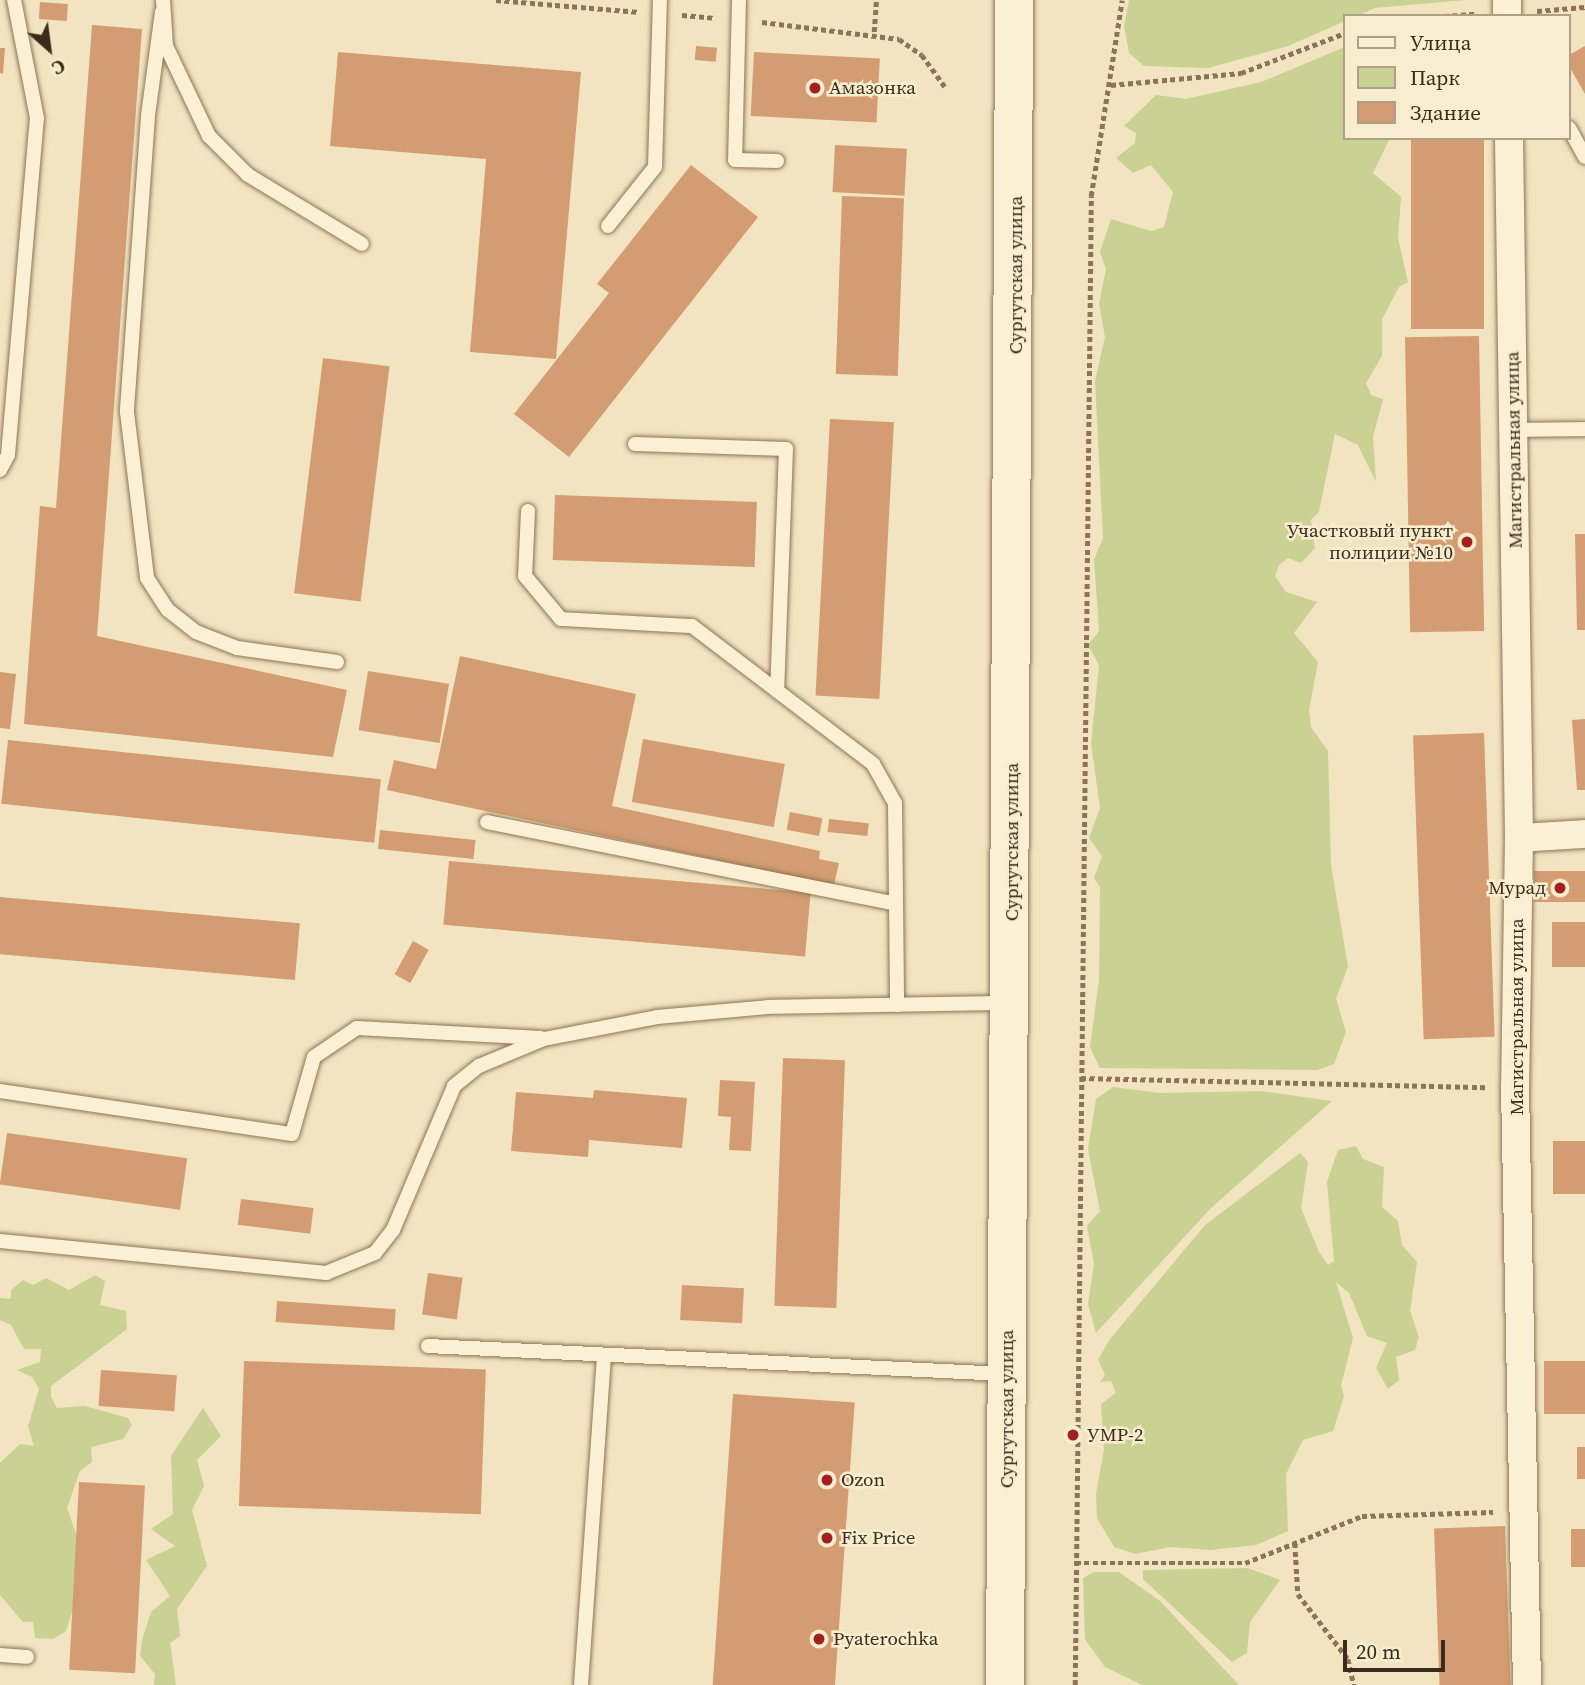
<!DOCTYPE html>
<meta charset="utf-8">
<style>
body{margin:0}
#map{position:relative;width:1585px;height:1685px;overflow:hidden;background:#f2e4c0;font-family:"Source Serif 4",serif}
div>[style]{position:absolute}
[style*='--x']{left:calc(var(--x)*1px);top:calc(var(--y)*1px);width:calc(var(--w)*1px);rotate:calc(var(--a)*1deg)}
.green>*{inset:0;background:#c9d193}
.building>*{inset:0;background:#d49c72;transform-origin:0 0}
.path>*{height:4.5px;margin-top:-2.25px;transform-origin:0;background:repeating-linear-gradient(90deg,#8d7456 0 5px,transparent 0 8.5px)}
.roads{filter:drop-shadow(0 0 2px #8d7456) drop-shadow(0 0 2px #8d7456)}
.lane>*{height:14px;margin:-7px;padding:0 7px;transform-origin:7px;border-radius:7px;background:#fcf0d4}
.street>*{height:28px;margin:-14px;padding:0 14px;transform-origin:14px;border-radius:14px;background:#fcf0d4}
.secondary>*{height:38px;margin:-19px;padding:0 19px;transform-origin:19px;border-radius:19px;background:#fcf0d4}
.dots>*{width:19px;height:19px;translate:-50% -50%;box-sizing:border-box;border:4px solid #f9edd0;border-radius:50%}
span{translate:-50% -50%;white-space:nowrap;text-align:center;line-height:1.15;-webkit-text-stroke:5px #f9edd0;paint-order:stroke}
.poi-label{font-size:19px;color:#3b2b1c}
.left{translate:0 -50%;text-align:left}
.right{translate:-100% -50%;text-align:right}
.street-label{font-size:19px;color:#3b2b1c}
.legend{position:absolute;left:1343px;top:14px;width:228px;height:126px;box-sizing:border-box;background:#f9edd0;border:2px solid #ad9f88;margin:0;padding:9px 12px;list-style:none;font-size:21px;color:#3b2b1c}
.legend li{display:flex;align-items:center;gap:14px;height:35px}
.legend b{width:35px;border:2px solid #ad9f88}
.north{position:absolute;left:14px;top:14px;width:70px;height:70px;-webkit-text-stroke:5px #f9edd0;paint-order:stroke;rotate:152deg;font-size:19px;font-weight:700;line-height:28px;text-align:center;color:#3b2b1c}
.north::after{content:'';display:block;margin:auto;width:24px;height:32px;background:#3b2b1c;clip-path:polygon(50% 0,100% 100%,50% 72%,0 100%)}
.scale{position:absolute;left:1343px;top:1640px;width:102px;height:32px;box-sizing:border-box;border:4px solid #3b2b1c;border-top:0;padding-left:9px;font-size:21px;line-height:24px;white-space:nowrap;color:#3b2b1c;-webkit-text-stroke:5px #f9edd0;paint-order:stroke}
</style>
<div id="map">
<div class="green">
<i style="clip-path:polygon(1129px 0,1465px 0,1375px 8px,1288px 46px,1208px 68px,1144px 66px,1129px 53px,1124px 26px)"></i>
<i style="clip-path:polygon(1345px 47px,1345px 138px,1390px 138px,1373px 173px,1401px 197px,1398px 238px,1408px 282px,1399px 287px,1382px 319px,1382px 356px,1366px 383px,1371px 395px,1383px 399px,1373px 437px,1376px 482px,1358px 445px,1335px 434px,1319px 512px,1311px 520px,1315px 548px,1301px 563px,1288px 558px,1279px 565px,1275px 576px,1286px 592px,1317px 602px,1294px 633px,1318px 662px,1309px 710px,1311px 727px,1328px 751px,1331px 865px,1348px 967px,1336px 998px,1346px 1032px,1334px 1064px,1317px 1070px,1100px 1068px,1090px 1047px,1099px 980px,1100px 887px,1094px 878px,1102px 856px,1089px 838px,1100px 808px,1091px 743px,1099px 665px,1088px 645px,1099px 631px,1094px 559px,1103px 538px,1095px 381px,1105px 337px,1099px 304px,1106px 269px,1100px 252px,1111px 219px,1151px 231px,1164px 227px,1173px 192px,1151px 165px,1133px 173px,1116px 158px,1135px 143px,1136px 133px,1124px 126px,1156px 95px,1186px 99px,1261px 82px)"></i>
<i style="clip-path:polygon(1113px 1087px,1160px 1093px,1261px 1091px,1332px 1101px,1211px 1208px,1096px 1333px,1088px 1304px,1094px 1264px,1087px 1226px,1100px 1211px,1088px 1149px,1096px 1099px)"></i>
<i style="clip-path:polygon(1356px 1146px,1363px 1159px,1384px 1167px,1382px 1207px,1398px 1221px,1402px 1245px,1417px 1262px,1410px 1311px,1419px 1337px,1415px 1350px,1396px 1357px,1399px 1380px,1388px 1389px,1376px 1368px,1387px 1343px,1367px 1336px,1349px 1293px,1336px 1282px,1353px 1338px,1341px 1386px,1344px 1396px,1333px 1431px,1303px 1440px,1286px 1474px,1288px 1531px,1256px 1545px,1210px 1550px,1171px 1547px,1135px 1554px,1114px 1547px,1097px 1518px,1096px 1494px,1104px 1449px,1101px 1404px,1116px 1393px,1111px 1381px,1100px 1382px,1105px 1375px,1098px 1360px,1110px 1339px,1205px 1225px,1300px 1153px,1308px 1162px,1301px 1208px,1319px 1252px,1328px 1265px,1334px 1261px,1327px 1182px,1338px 1150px)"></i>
<i style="clip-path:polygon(95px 1275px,105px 1281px,100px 1305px,126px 1311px,127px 1329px,51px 1386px,51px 1397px,57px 1408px,85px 1406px,128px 1418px,132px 1425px,123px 1439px,91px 1447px,92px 1462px,80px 1471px,67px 1508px,87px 1565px,66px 1631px,53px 1639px,35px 1638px,33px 1622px,23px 1622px,0 1595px,0 1463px,20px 1444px,34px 1446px,28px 1426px,39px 1389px,32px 1377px,17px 1370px,40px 1362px,41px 1349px,24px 1349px,11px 1325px,0 1320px,0 1298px,11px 1299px,11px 1290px,23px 1280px,33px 1285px,46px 1278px,69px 1290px)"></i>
<i style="clip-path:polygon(203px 1408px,221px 1436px,197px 1460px,204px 1486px,192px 1510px,207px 1566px,177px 1609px,180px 1636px,170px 1643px,176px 1685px,154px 1685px,155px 1674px,140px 1656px,142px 1640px,151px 1612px,170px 1596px,146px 1560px,175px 1546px,151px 1529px,173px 1514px,171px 1456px)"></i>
<i style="clip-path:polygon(1248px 1568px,1280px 1580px,1250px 1622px,1247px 1653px,1232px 1662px,1143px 1579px,1143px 1570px)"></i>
<i style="clip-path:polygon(1094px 1572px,1119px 1572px,1160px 1601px,1239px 1685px,1142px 1685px,1105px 1667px,1085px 1639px,1083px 1578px)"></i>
</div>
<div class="building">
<i style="left:40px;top:2px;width:28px;height:17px;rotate:4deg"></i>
<i style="clip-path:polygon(92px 25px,142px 29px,97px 636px,347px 690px,333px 757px,24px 724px,40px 506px,56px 508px)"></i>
<i style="left:696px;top:46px;width:21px;height:14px;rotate:5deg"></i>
<i style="clip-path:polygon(1585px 46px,1585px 94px,1569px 66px,1569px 55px)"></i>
<i style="clip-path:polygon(0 48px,5px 48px,3px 74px,0 73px)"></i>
<i style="clip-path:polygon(338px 52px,581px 72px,556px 359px,470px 352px,486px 159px,330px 146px)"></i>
<i style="left:754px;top:52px;width:126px;height:64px;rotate:3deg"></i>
<i style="left:1411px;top:138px;width:73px;height:191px"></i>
<i style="left:835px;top:145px;width:72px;height:47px;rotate:3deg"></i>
<i style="clip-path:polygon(691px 165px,758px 217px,569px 457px,514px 414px,609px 293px,597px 284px)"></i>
<i style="left:842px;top:196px;width:62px;height:178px;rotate:2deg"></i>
<i style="left:1479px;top:336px;width:295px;height:74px;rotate:89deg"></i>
<i style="left:323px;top:358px;width:67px;height:237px;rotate:7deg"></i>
<i style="left:830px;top:419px;width:64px;height:277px;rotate:3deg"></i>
<i style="left:555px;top:495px;width:202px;height:65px;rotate:2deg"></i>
<i style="clip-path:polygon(1575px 534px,1585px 534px,1585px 630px,1577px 630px)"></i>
<i style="clip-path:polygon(460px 656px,636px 694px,612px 806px,820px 851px,819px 859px,839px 863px,834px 885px,387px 790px,394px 760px,436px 769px)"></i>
<i style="left:368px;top:671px;width:82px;height:60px;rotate:9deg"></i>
<i style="clip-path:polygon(0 672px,16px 674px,10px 729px,0 728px)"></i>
<i style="clip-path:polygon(1585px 719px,1585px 790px,1577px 790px,1572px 720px)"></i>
<i style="left:1484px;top:733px;width:304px;height:71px;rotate:88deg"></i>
<i style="left:643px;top:739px;width:144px;height:64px;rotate:10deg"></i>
<i style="left:8px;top:740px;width:375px;height:64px;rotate:6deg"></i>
<i style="left:790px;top:812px;width:33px;height:18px;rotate:11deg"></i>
<i style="left:829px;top:819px;width:40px;height:13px;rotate:6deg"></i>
<i style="left:380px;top:830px;width:96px;height:19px;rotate:6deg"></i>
<i style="left:449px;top:861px;width:363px;height:64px;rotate:5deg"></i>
<i style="left:1585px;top:871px;width:31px;height:51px;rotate:90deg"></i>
<i style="left:0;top:897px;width:301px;height:57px;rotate:5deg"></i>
<i style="left:1552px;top:922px;width:33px;height:45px"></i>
<i style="left:413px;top:941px;width:18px;height:38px;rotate:29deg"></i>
<i style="left:783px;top:1058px;width:62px;height:248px;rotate:2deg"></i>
<i style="clip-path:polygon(720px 1080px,755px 1082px,751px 1151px,729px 1150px,731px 1117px,718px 1116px)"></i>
<i style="clip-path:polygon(594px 1090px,687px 1098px,682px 1148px,589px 1140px,588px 1157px,511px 1151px,516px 1092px,593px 1098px)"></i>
<i style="left:7px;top:1133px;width:182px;height:52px;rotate:8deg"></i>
<i style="left:1553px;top:1141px;width:32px;height:53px"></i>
<i style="left:241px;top:1199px;width:73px;height:26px;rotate:7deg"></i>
<i style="left:428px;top:1273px;width:35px;height:42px;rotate:8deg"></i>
<i style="left:682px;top:1285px;width:62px;height:35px;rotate:3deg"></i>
<i style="left:277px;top:1301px;width:119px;height:21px;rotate:4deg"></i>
<i style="left:244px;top:1361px;width:242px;height:145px;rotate:2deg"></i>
<i style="left:1544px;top:1361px;width:41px;height:53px"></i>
<i style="left:101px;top:1370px;width:76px;height:36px;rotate:4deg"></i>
<i style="left:733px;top:1394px;width:122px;height:292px;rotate:4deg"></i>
<i style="left:1577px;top:1447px;width:8px;height:32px"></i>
<i style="left:79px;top:1482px;width:66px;height:188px;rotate:3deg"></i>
<i style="left:1505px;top:1526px;width:159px;height:71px;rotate:88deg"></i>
<i style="left:1571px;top:1529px;width:14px;height:38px"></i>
</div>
<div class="path">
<i style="--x:496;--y:0;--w:144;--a:4.8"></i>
<i style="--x:1537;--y:11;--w:48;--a:-4.8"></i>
<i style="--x:682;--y:15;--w:33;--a:5"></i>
<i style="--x:1444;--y:16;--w:32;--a:-4"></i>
<i style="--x:762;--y:22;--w:138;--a:7.1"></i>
<i style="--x:899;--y:39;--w:28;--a:35"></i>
<i style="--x:922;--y:55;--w:39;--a:54"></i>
<i style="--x:874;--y:32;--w:32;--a:-86"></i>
<i style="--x:1111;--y:85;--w:131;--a:-5.3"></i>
<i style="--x:1241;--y:73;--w:111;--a:-21"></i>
<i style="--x:1081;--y:1078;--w:405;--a:1.3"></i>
<i style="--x:1295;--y:1543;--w:51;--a:86.6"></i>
<i style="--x:1298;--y:1594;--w:82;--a:52.4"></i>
<i style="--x:1348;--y:1659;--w:27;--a:77"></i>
<i style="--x:1076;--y:1563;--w:169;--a:0"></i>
<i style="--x:1245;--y:1563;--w:126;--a:-21.9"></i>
<i style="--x:1362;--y:1516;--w:131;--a:-1.7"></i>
<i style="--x:1075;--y:1685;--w:1489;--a:-89.38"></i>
<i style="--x:1091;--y:196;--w:198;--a:-81"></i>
</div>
<div class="roads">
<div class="lane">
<i style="--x:163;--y:0;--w:46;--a:86.3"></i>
<i style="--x:166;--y:46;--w:100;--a:64.5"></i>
<i style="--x:209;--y:136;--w:55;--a:45"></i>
<i style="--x:248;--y:175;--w:133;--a:31.2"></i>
<i style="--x:739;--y:0;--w:160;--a:91.4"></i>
<i style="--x:735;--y:160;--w:42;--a:1.4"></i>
<i style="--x:162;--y:12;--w:105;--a:97.7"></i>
<i style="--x:148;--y:116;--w:297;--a:94.1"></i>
<i style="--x:127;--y:412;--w:167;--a:83.1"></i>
<i style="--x:147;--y:578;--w:38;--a:57"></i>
<i style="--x:168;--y:610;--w:36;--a:38"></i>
<i style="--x:196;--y:632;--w:44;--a:21.3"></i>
<i style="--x:237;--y:648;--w:101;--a:8"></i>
<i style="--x:1569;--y:128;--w:33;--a:61"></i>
<i style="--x:608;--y:226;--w:75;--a:-51.5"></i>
<i style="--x:655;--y:167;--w:167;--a:-88.3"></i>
<i style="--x:1514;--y:430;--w:71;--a:-0.8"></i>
<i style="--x:635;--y:444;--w:151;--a:1.9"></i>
<i style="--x:786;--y:449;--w:242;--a:92.1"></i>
<i style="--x:0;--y:470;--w:17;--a:-62"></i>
<i style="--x:8;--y:455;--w:338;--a:-85.1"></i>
<i style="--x:37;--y:118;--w:120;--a:-101"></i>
<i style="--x:528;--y:511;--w:65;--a:92.6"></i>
<i style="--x:525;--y:576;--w:56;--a:50.1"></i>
<i style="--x:561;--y:619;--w:131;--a:3.1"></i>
<i style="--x:692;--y:626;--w:228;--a:37.3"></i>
<i style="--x:873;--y:764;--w:45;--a:60.6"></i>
<i style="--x:895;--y:803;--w:202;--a:89.4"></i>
<i style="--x:487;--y:822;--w:417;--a:11.3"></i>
<i style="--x:0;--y:1091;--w:295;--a:8.4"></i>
<i style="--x:292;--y:1134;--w:80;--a:-74.1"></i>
<i style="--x:314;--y:1057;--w:52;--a:-34"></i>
<i style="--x:357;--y:1028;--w:184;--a:3.1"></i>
<i style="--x:0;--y:1241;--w:328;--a:5.6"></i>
<i style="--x:326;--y:1273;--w:53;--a:-22.2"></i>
<i style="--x:375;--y:1253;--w:29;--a:-52"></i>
<i style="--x:393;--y:1230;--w:156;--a:-67"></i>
<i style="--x:454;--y:1086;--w:32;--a:-39"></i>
<i style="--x:479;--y:1066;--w:70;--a:-22.6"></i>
<i style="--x:544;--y:1039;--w:115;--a:-11"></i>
<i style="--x:657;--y:1017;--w:111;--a:-5.1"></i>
<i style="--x:768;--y:1007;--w:238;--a:-1"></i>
<i style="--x:428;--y:1346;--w:578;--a:2.78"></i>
<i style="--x:0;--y:1655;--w:27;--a:4"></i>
<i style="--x:581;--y:1685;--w:329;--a:-86"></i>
</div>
<div class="street">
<i style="--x:1507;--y:0;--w:16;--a:90"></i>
<i style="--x:1509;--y:138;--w:700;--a:89.18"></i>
<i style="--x:1519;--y:838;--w:250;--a:90.9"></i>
<i style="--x:1515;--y:1088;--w:597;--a:88.85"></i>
<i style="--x:1519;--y:838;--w:66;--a:-3.5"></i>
</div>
<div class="secondary">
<i style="--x:1005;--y:1685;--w:1685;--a:-89.69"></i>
</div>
</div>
<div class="dots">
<i style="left:815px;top:88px;background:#a22120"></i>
<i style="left:1467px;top:542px;background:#a22120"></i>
<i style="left:1560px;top:888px;background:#a22120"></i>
<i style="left:1073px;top:1435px;background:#a22120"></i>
<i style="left:827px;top:1480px;background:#a22120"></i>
<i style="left:827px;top:1538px;background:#a22120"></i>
<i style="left:819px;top:1639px;background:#a22120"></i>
</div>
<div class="poi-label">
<span class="left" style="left:829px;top:88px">Амазонка</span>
<span class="right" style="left:1453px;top:542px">Участковый пункт<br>полиции №10</span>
<span class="right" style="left:1546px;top:888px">Мурад</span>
<span class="left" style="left:1087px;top:1435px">УМР-2</span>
<span class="left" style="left:841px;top:1480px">Ozon</span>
<span class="left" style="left:841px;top:1538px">Fix Price</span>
<span class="left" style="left:833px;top:1639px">Pyaterochka</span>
</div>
<div class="street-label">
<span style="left:1016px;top:275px;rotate:-90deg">Сургутская улица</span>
<span style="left:1514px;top:450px;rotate:-91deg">Магистральная улица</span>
<span style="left:1012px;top:842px;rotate:-90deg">Сургутская улица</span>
<span style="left:1517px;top:1017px;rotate:-90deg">Магистральная улица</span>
<span style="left:1007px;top:1409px;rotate:-90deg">Сургутская улица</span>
</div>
<ul class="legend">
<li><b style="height:9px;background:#fcf0d4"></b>Улица</li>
<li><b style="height:19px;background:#c9d193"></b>Парк</li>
<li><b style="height:19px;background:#d49c72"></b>Здание</li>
</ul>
<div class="north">С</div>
<div class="scale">20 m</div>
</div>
